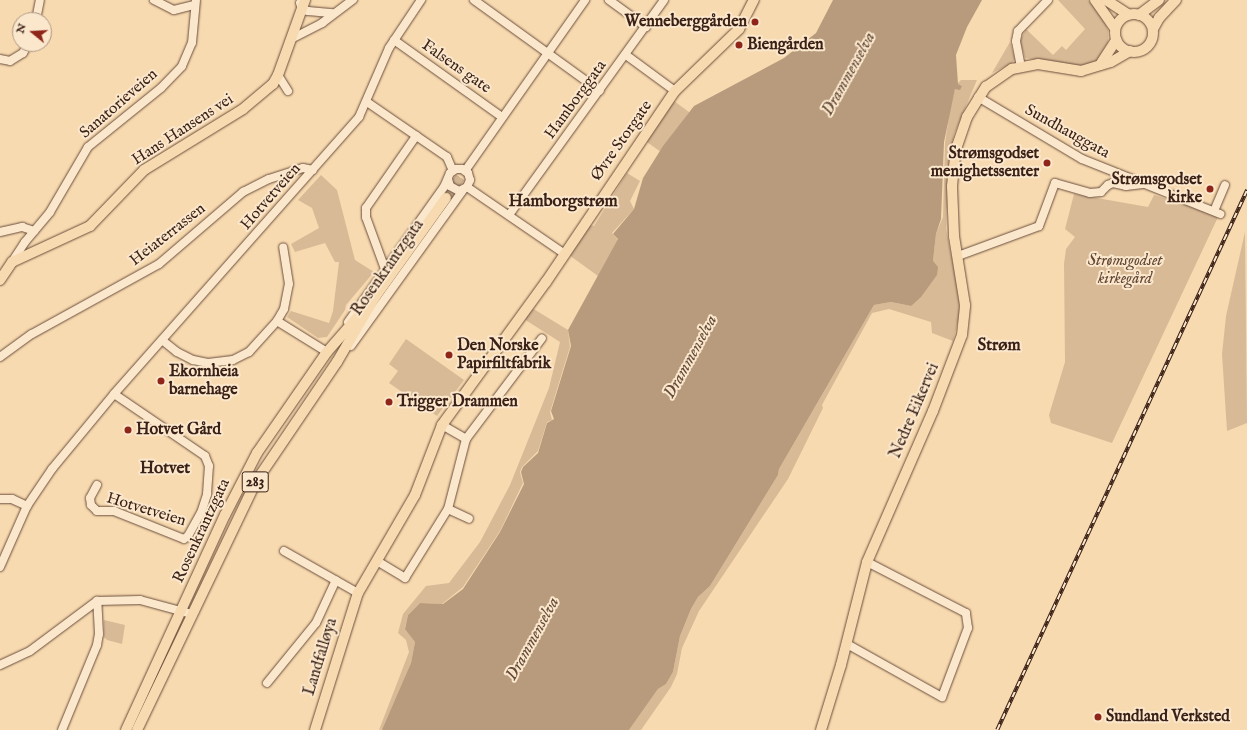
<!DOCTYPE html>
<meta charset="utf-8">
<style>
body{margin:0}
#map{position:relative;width:1247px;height:730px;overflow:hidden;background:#f8dab0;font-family:"IM FELL English",serif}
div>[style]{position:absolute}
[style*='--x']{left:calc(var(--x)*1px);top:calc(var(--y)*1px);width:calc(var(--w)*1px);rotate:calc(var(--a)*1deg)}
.green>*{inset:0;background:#d8ba96;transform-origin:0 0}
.water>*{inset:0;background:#b79b7c}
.major-tunnel>*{height:10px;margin-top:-5px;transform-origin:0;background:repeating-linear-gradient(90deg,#d2b591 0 10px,transparent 0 15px)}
.roads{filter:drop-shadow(0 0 1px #6a4e3c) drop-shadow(0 0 1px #6a4e3c)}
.minor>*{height:8px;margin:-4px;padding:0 4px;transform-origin:4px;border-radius:4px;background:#fae7cc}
.major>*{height:10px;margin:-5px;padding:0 5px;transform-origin:5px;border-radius:5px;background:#f8dab0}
.major>.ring{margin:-5px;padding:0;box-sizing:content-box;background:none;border:10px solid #f8dab0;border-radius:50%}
.rail>*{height:3.5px;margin-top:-1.75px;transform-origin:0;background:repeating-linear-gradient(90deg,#fae7cc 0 6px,#3a2016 0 12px);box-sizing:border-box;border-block:1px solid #3a2016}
.dots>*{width:11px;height:11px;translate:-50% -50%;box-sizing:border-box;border:2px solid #fae7cc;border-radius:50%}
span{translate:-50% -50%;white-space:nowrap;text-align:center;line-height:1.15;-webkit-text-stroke:4px #fae7cc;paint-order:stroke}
.shield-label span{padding:1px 3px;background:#fae7cc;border:1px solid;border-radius:3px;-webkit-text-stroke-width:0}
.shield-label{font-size:15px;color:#3a2016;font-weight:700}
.poi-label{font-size:16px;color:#3a2016;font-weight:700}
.right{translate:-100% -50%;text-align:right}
.left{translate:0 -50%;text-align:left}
.street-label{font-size:16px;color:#3a2016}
.park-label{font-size:16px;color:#624636;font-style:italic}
.water-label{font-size:17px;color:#664b3a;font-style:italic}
.neighbourhood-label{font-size:17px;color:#3a2016;font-weight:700}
.north{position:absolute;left:12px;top:12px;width:40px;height:40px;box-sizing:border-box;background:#fae7cc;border:1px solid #ad9783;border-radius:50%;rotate:288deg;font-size:11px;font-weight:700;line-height:16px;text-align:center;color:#3a2016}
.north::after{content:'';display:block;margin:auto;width:14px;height:18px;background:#8f2418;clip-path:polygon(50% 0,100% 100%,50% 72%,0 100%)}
</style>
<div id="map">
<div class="green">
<i style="clip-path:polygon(1058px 0,1088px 0,1102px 16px,1108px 30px,1108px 42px,1096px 62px,1085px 67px,1025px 58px,1020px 41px,1026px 29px,1053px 55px,1062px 46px,1066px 50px,1085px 29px)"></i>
<i style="clip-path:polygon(1010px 42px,1015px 59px,1012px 63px,992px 73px)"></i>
<i style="clip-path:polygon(961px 80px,977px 80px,954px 134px,949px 157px,946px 229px,959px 293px,959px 317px,953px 341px,932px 333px,931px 322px,889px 309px,872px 313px,822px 405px,823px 408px,788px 479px,699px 611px,682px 648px,677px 674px,671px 687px,641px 730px,629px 730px,658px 689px,666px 684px,673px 672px,680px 636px,691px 609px,698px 597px,710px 586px,778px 475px,779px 469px,874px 305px,891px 302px,911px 306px,933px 261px,936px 234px,943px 217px,945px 143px,950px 109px,955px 89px,962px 86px,957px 84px)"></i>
<i style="left:674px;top:101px;width:19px;height:49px;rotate:36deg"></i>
<i style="clip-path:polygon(627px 173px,640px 181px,630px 201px,634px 209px,612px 233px,618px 240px,598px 276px,569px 255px,589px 225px,594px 226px)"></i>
<i style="clip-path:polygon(321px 175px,337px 190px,355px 260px,374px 272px,346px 305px,345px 310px,327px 337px,318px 338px,287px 317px,291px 311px,329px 323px,333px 311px,339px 262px,335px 262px,325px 243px,295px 252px,291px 244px,319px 228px,312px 208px,298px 200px)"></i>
<i style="clip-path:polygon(1074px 194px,1148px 207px,1154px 195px,1203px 210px,1218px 217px,1112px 443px,1051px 423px,1049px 415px,1065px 362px,1064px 264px,1066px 249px,1075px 237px,1065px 229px)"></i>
<i style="clip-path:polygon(1245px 232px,1247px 423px,1227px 431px,1222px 354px,1226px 316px)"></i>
<i style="clip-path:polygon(532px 308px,568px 330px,570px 347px,550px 412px,552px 420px,547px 422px,538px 451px,522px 467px,520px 472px,523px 483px,500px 531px,463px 587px,442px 604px,420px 603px,408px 615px,405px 628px,415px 642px,411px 663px,384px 729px,379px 730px,409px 652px,406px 640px,398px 633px,403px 614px,426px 586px,449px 583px,480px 542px,510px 485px,549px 388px,560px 342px,524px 319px)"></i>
<i style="clip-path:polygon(406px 339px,464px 380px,437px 416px,389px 383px,398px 371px,389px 364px)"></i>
<i style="clip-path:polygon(104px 620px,125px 625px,122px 644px,107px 640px,104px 637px)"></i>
</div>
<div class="water">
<i style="clip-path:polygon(833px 0,982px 0,967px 27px,956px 55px,958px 84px,962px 86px,960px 90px,955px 89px,944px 142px,941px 219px,936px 234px,933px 261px,938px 267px,937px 275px,921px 297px,911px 306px,891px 302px,874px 305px,779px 469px,778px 475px,710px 586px,698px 597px,691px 609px,680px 636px,673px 672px,666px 684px,658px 689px,629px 730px,382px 730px,411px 663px,415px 642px,405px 629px,408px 615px,420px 603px,443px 604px,463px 589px,500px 532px,524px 484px,521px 472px,523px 467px,538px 453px,547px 423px,554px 419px,551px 411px,571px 346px,568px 330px,618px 239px,613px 234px,634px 209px,643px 178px,663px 146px,694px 106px,784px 58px,816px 33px)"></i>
</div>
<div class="major-tunnel">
<i style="--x:446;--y:198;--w:42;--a:-55.6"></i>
</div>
<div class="roads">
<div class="minor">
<i style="--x:154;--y:0;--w:22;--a:27"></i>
<i style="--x:174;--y:10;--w:21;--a:-14"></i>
<i style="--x:474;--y:0;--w:155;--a:35.8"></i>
<i style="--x:609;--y:0;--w:46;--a:36.1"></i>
<i style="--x:300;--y:3;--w:6;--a:72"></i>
<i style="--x:302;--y:9;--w:6;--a:18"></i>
<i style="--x:308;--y:11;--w:25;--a:5"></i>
<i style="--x:36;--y:20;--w:20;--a:-79"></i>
<i style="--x:293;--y:38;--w:33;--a:-27"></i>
<i style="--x:322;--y:23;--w:39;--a:-37"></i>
<i style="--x:394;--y:40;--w:133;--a:35.5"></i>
<i style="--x:626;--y:55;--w:61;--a:36.3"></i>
<i style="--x:0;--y:59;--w:10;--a:11"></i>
<i style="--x:10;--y:61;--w:15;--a:-32"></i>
<i style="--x:23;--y:53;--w:10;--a:-61"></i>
<i style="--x:1021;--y:67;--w:26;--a:-101"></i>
<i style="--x:1016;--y:41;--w:10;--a:-79"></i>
<i style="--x:1018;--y:31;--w:43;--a:-45.9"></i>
<i style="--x:278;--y:75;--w:19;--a:58"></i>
<i style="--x:978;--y:97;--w:121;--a:30.8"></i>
<i style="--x:1082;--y:159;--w:149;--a:21.7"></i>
<i style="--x:367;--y:102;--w:97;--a:34.5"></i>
<i style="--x:447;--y:157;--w:15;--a:67"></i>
<i style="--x:465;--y:171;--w:209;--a:-54.9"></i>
<i style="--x:467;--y:187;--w:119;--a:34.4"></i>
<i style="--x:1214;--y:211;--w:28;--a:-67"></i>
<i style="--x:509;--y:215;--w:265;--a:-54.2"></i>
<i style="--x:0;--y:232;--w:23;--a:-13"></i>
<i style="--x:22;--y:227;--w:13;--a:18"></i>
<i style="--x:958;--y:256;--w:86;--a:-20.3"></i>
<i style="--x:1039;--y:226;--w:46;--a:-69.6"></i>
<i style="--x:1055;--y:183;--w:36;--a:16"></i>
<i style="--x:1090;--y:193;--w:11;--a:-5"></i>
<i style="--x:1101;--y:192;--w:10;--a:-45"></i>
<i style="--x:1108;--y:185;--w:5;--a:-22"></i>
<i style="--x:1113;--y:183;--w:13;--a:13"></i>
<i style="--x:1126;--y:186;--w:17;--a:-7"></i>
<i style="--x:12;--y:262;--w:24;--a:-57"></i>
<i style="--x:25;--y:242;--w:39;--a:-50"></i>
<i style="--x:50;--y:212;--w:75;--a:-59.7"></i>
<i style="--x:88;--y:147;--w:94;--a:-38.9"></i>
<i style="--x:161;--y:88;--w:30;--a:-46"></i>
<i style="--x:182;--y:66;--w:25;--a:-67"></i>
<i style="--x:192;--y:43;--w:43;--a:-84.7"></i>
<i style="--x:385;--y:269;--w:55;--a:-110.1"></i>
<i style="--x:366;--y:217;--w:9;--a:-90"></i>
<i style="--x:366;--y:208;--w:88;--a:-55.2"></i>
<i style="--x:277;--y:321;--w:14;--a:-60"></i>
<i style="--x:284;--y:309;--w:25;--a:-79"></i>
<i style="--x:289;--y:284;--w:37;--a:-99"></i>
<i style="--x:348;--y:322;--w:166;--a:-54.6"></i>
<i style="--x:444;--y:187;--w:15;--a:-67"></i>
<i style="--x:450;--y:173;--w:7;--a:-34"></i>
<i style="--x:456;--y:169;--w:6;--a:0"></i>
<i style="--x:462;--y:169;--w:7;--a:34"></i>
<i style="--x:468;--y:173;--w:7;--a:74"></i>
<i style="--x:470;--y:180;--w:8;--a:113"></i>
<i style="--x:467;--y:187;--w:9;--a:153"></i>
<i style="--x:459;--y:191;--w:10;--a:-151"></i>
<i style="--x:450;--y:186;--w:7;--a:-106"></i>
<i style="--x:162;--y:340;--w:19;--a:39"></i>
<i style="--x:177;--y:352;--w:18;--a:27"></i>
<i style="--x:193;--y:360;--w:15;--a:11"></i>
<i style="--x:208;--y:363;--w:25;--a:-7"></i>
<i style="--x:233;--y:360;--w:18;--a:-27"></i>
<i style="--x:249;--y:352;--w:42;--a:-47.9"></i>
<i style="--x:277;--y:321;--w:59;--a:31.8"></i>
<i style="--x:351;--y:346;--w:192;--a:-54.3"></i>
<i style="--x:0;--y:357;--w:39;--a:-36"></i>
<i style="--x:32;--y:334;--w:145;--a:-28.9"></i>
<i style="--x:159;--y:264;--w:111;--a:-40.6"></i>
<i style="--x:243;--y:192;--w:29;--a:-27"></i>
<i style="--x:269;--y:179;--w:25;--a:-18"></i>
<i style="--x:293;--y:171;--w:10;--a:-17"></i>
<i style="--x:303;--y:168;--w:10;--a:11"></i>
<i style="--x:442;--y:425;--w:28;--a:30"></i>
<i style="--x:466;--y:439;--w:126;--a:-53"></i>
<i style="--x:97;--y:485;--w:15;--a:118"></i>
<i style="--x:90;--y:498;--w:7;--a:82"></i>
<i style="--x:91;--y:505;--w:8;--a:45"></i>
<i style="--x:97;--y:511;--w:17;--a:0"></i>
<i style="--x:114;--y:511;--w:75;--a:21.8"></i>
<i style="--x:184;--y:539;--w:5;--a:-37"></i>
<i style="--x:188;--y:536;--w:26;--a:-61"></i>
<i style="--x:201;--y:513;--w:20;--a:-72"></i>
<i style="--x:207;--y:494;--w:28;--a:-86"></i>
<i style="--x:209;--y:466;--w:11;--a:-112"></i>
<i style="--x:205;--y:456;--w:110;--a:-145.7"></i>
<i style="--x:0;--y:499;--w:12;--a:0"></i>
<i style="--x:12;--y:499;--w:17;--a:25"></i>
<i style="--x:448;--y:509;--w:23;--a:25"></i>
<i style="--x:284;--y:551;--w:85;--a:29.6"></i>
<i style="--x:377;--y:561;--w:33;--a:31"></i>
<i style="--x:405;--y:578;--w:81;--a:-58.1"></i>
<i style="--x:448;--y:509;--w:72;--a:-75.6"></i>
<i style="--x:0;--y:567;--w:67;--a:-66.1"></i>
<i style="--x:27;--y:506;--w:45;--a:-56"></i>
<i style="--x:52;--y:469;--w:97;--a:-50.4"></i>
<i style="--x:114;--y:394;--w:370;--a:-48.5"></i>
<i style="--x:359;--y:117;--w:75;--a:-66.5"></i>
<i style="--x:389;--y:48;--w:58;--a:-56.3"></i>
<i style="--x:847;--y:644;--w:109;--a:29.2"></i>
<i style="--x:942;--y:697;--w:74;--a:-69.4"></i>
<i style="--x:968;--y:628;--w:15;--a:-98"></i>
<i style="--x:966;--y:613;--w:111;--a:-152.7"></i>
<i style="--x:0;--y:665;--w:33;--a:-25"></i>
<i style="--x:30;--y:651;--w:84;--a:-36.7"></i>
<i style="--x:97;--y:601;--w:43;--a:-1.3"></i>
<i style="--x:140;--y:600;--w:54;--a:15.1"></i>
<i style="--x:267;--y:683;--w:77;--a:-50.8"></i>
<i style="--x:316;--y:623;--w:47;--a:-65.1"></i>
<i style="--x:62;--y:730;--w:92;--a:-67.6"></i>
<i style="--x:97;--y:645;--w:11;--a:-80"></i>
<i style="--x:99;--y:634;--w:33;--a:-93"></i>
</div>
<div class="major">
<i style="--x:1095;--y:0;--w:35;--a:55"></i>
<i style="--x:1106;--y:0;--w:27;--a:33"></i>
<i class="ring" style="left:1115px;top:14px;width:28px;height:28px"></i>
<i style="--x:1139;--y:15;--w:25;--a:-37"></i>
<i style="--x:1153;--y:29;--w:13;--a:-61"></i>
<i style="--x:1159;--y:18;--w:25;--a:-47"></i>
<i style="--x:1100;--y:65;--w:30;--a:-57"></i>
<i style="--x:0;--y:280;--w:22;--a:-56"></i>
<i style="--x:12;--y:262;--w:86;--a:-24.8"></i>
<i style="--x:90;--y:226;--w:78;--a:-46"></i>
<i style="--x:144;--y:170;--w:116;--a:-31.6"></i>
<i style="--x:243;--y:109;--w:39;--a:-40"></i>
<i style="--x:273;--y:84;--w:10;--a:-61"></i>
<i style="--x:278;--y:75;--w:80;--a:-70.2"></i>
<i style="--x:126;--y:730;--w:237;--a:-65.3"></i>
<i style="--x:225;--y:515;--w:70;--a:-62.7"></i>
<i style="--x:257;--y:453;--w:123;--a:-55.3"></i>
<i style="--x:327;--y:352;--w:53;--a:-48.8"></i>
<i style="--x:137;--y:730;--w:277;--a:-64.4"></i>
<i style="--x:257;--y:480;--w:143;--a:-55.9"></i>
<i style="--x:337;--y:362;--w:75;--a:-59.7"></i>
<i style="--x:375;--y:297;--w:122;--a:-54.4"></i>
<i style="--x:315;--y:730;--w:144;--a:-72.6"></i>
<i style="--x:358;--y:593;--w:113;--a:-59.8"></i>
<i style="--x:415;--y:495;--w:75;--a:-68.9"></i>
<i style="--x:442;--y:425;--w:177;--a:-54"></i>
<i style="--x:546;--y:282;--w:230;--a:-56"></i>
<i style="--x:675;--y:91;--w:89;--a:-44.1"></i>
<i style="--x:739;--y:29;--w:33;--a:-63"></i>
<i style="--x:821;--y:730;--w:68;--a:-72.9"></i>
<i style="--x:841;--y:665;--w:106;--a:-75.8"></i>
<i style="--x:867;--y:562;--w:165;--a:-66.4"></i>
<i style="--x:933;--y:411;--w:81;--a:-69.1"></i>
<i style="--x:962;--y:335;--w:30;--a:-84"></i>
<i style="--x:965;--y:305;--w:70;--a:-99.1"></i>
<i style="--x:954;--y:236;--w:50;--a:-92.3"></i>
<i style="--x:952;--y:186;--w:37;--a:-84"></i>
<i style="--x:956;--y:149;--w:34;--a:-71"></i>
<i style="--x:967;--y:117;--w:36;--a:-58"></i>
<i style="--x:986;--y:87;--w:32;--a:-35"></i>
<i style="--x:1012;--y:69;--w:26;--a:-11"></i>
<i style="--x:1038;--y:64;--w:44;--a:9.2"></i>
<i style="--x:1081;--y:71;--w:31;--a:-17"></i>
<i style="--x:1111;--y:62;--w:22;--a:-30"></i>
</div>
</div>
<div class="rail">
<i style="--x:997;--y:730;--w:595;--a:-65.16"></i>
</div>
<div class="dots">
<i style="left:755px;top:22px;background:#8f2418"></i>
<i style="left:739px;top:45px;background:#8f2418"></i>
<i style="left:1047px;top:163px;background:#8f2418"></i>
<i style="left:1210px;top:189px;background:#8f2418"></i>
<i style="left:449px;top:355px;background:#8f2418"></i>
<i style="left:161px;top:381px;background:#8f2418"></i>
<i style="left:389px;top:402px;background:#8f2418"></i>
<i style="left:128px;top:430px;background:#8f2418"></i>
<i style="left:1098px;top:717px;background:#8f2418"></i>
</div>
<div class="shield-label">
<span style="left:255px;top:482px">283</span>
</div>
<div class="poi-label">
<span class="right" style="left:747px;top:22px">Wenneberggården</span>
<span class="left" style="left:747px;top:45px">Biengården</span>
<span class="right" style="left:1039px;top:163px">Strømsgodset<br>menighetssenter</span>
<span class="right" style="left:1202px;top:189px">Strømsgodset<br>kirke</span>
<span class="left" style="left:457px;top:355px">Den Norske<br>Papirfiltfabrik</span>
<span class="left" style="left:169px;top:381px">Ekornheia<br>barnehage</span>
<span class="left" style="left:397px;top:402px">Trigger Drammen</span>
<span class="left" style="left:136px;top:430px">Hotvet Gård</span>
<span class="left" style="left:1106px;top:717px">Sundland Verksted</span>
</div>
<div class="street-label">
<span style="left:456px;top:67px;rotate:35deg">Falsens gate</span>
<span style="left:576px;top:100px;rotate:-54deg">Hamborggata</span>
<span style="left:119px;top:104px;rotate:-41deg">Sanatorieveien</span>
<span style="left:183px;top:130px;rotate:-33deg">Hans Hansens vei</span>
<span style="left:1067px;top:132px;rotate:29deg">Sundhauggata</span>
<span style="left:622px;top:141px;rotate:-55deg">Øvre Storgate</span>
<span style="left:271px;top:197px;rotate:-49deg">Hotvetveien</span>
<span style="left:168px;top:235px;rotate:-38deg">Heiaterrassen</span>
<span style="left:388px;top:268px;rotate:-55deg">Rosenkrantzgata</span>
<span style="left:915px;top:411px;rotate:-67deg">Nedre Eikervei</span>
<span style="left:146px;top:510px;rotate:17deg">Hotvetveien</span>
<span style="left:202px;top:531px;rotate:-65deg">Rosenkrantzgata</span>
<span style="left:321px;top:657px;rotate:-73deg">Landfalløya</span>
</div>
<div class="park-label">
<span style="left:1125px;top:270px">Strømsgodset<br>kirkegård</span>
</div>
<div class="water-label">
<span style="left:849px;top:74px;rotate:-61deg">Drammenselva</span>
<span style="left:691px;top:357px;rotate:-61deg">Drammenselva</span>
<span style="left:533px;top:639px;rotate:-61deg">Drammenselva</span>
</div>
<div class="neighbourhood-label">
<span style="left:563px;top:202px">Hamborgstrøm</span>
<span style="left:999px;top:346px">Strøm</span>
<span style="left:165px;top:469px">Hotvet</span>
</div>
<div class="north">N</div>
</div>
